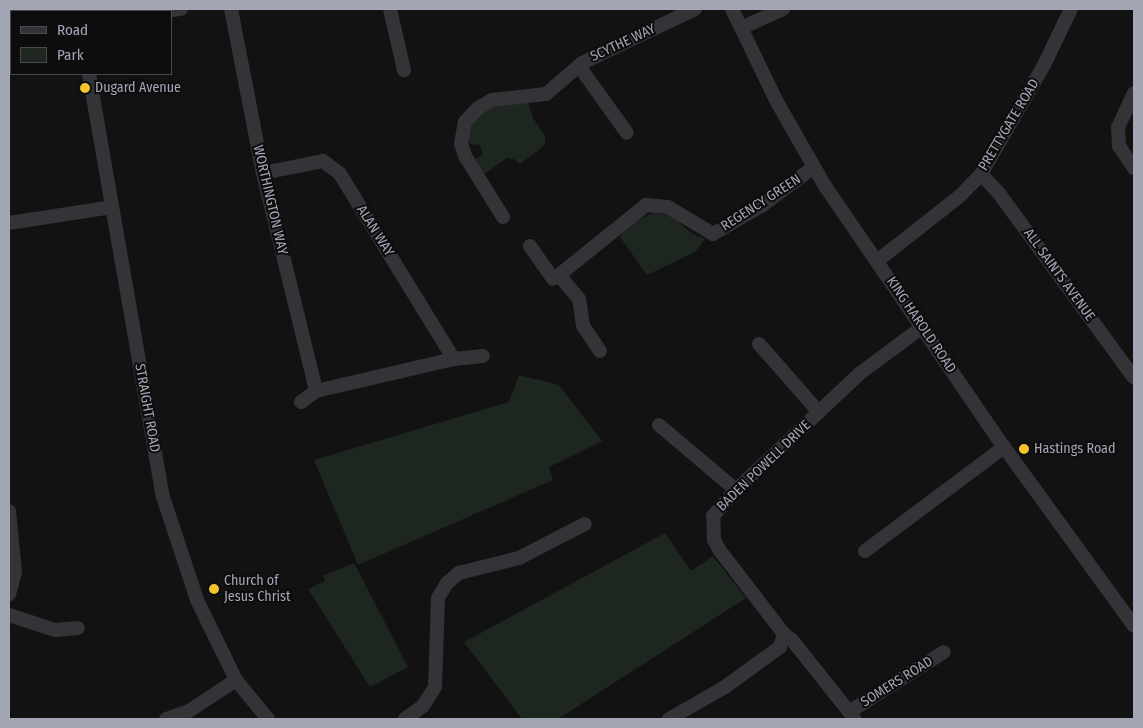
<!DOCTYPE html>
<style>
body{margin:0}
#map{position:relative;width:1143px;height:728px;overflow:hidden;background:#121213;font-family:"Fira Sans Condensed",sans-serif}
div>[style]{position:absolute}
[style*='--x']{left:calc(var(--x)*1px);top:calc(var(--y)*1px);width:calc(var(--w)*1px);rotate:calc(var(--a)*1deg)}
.green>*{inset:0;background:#1e2620}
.minor>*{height:14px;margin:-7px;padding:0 7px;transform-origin:7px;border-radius:7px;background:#333338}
.dots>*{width:14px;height:14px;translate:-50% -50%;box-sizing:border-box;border:2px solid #0d0d0e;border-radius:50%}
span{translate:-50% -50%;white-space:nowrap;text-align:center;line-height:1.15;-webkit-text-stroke:4px #0d0d0e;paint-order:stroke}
.street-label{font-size:14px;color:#a3a6b4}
.poi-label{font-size:14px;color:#a3a6b4}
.left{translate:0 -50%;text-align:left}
.frame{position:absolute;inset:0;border:10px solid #a3a6b4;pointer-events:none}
.legend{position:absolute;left:10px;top:10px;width:162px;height:65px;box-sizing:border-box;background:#0d0d0e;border:1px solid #494a50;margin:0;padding:6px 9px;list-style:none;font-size:15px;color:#a3a6b4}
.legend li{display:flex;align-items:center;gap:10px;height:25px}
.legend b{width:25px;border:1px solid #494a50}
</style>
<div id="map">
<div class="green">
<i style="clip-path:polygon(528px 102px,533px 118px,545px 136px,545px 145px,520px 164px,514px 159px,507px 158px,483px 175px,475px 160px,483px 154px,479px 144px,473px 145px,466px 140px,469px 124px,484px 107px)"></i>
<i style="clip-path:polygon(653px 213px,672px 216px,691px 233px,705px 239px,695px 252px,647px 275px,620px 237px,630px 224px)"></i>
<i style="clip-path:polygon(519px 375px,559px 385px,602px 441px,549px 467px,553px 480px,358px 565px,314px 460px,509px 402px)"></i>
<i style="clip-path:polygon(665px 533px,691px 571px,713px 556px,746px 598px,558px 719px,522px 719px,464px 642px)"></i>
<i style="clip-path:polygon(354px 563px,408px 667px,370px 687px,308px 589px,325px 581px,323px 576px)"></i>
</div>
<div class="minor">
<i style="--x:78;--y:9;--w:2;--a:90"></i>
<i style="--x:231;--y:9;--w:167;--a:79"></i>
<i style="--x:263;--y:173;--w:224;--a:76.3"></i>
<i style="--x:390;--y:9;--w:63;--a:77.1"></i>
<i style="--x:732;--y:9;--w:103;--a:64.2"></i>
<i style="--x:777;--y:102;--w:97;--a:60.3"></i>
<i style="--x:825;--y:186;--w:316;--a:55.6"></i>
<i style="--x:1004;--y:447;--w:221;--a:54"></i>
<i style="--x:166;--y:11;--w:15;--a:-8"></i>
<i style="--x:741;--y:28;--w:46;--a:-24.3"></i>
<i style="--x:579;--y:66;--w:82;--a:54.4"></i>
<i style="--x:89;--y:74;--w:429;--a:80.1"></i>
<i style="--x:163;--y:497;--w:108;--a:71.7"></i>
<i style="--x:197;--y:600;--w:89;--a:64"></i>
<i style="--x:236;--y:680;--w:50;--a:50.6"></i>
<i style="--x:1134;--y:93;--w:38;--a:115"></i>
<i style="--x:1118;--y:128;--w:18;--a:87"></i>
<i style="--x:1119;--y:146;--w:27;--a:56"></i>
<i style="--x:263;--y:173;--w:61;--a:-11.3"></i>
<i style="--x:323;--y:161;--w:21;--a:37"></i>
<i style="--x:340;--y:174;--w:217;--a:58.4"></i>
<i style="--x:981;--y:174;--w:25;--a:47"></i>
<i style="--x:998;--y:192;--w:230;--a:53.8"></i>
<i style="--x:503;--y:217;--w:72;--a:-121.9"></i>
<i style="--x:465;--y:156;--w:13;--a:-108"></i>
<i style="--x:461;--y:144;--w:22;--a:-80"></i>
<i style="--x:465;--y:122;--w:19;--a:-47"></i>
<i style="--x:478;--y:108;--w:16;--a:-30"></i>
<i style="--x:492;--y:100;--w:54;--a:-6.3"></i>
<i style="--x:546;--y:94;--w:48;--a:-40.7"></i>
<i style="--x:582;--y:63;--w:125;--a:-25.5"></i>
<i style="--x:9;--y:223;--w:104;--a:-8.8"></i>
<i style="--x:530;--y:246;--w:40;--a:55.1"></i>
<i style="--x:877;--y:261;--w:105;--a:-38.1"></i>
<i style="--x:960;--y:196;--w:30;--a:-46"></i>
<i style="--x:981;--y:174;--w:126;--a:-60"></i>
<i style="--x:1044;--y:65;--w:62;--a:-64.3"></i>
<i style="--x:759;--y:344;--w:91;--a:48.6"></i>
<i style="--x:600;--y:351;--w:30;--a:-124"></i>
<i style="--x:583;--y:326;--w:27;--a:-98"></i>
<i style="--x:579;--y:299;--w:31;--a:-130"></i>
<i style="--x:559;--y:275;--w:112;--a:-38.8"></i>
<i style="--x:646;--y:205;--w:22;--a:5"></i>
<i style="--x:668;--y:207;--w:52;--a:31"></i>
<i style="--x:713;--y:234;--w:56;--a:-30.3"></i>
<i style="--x:761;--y:206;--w:64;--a:-36.2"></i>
<i style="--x:301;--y:402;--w:19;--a:-36"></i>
<i style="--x:316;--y:391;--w:142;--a:-13.1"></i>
<i style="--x:454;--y:359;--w:29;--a:-6"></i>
<i style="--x:659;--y:425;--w:101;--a:40.2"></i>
<i style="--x:9;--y:511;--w:61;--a:84.4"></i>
<i style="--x:15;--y:572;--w:23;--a:105"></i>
<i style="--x:865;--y:551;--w:174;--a:-36.8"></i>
<i style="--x:9;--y:615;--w:48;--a:18.1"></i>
<i style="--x:55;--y:630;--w:23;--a:-5"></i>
<i style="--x:784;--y:634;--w:10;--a:37"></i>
<i style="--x:792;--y:640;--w:100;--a:51.5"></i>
<i style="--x:849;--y:712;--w:112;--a:-32.3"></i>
<i style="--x:166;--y:719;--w:24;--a:-19"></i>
<i style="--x:189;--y:711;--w:56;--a:-33.4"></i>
<i style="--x:405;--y:719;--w:22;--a:-36"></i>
<i style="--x:423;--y:706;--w:22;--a:-58"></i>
<i style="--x:435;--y:687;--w:89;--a:-88.1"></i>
<i style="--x:438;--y:598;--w:17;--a:-59"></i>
<i style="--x:447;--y:583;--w:16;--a:-40"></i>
<i style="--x:459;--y:573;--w:62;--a:-14"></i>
<i style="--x:519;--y:558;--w:74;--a:-27.3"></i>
<i style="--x:669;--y:719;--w:64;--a:-29.7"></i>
<i style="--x:725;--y:687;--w:68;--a:-36"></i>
<i style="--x:780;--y:647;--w:14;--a:-73"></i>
<i style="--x:784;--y:634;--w:105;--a:-127.6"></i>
<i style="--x:720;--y:551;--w:13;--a:-119"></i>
<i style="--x:714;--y:540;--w:24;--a:-92"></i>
<i style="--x:713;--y:516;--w:35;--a:-49"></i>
<i style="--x:736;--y:490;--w:169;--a:-43.3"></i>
<i style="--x:859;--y:374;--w:77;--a:-36.6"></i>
</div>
<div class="dots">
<i style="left:85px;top:88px;background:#f2c52c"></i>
<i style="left:1024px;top:449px;background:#f2c52c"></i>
<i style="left:214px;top:589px;background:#f2c52c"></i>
</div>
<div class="street-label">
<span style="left:623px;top:43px;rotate:-25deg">SCYTHE WAY</span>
<span style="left:1009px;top:125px;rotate:-59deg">PRETTYGATE ROAD</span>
<span style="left:270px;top:200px;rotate:77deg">WORTHINGTON WAY</span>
<span style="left:761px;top:203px;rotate:-33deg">REGENCY GREEN</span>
<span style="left:375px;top:231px;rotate:58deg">ALAN WAY</span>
<span style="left:1059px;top:275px;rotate:54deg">ALL SAINTS AVENUE</span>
<span style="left:921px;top:325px;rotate:56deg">KING HAROLD ROAD</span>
<span style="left:147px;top:408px;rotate:80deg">STRAIGHT ROAD</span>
<span style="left:764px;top:466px;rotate:-44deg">BADEN POWELL DRIVE</span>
<span style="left:897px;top:682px;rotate:-32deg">SOMERS ROAD</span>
</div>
<div class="poi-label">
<span class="left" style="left:95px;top:88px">Dugard Avenue</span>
<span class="left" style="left:1034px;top:449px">Hastings Road</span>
<span class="left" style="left:224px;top:589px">Church of<br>Jesus Christ</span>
</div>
<div class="frame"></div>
<ul class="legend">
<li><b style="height:6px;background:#333338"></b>Road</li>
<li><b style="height:14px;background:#1e2620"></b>Park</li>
</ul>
</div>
